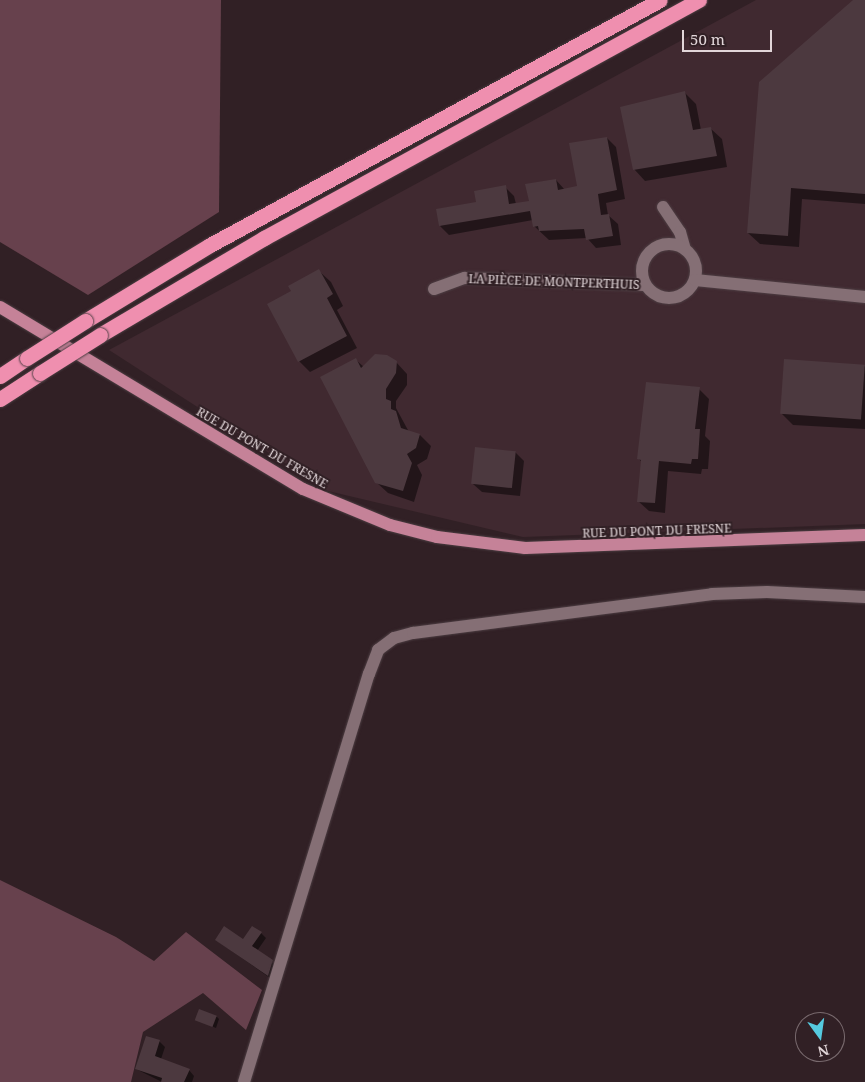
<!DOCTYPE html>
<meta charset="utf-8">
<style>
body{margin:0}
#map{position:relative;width:865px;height:1082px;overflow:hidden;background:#312025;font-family:"Noto Serif",serif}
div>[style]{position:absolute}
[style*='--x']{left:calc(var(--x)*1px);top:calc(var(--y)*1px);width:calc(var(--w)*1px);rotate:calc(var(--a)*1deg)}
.built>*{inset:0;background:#402930}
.green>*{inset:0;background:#67414d}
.shadow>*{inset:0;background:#0007}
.building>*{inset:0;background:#4c393f;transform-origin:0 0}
.roads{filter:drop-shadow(0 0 1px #4d3e43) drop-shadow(0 0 1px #4d3e43)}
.minor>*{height:12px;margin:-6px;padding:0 6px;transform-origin:6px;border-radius:6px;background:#856f75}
.minor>.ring{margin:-6px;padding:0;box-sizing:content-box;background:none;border:12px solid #856f75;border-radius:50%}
.major>*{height:12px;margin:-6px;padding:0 6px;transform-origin:6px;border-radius:6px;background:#c58298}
.highway>*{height:15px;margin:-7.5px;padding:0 7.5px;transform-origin:7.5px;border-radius:7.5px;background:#ef8faf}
.bridges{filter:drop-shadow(0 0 1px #4d3e43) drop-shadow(0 0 1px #4d3e43)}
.highway-bridge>*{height:15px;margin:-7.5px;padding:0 7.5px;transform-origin:7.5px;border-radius:7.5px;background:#ef8faf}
span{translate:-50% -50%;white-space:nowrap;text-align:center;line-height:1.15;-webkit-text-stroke:4px #312025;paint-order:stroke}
.street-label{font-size:12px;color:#e2d6d9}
.north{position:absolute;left:795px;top:1012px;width:50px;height:50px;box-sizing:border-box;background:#312025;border:1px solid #78696d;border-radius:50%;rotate:166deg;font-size:14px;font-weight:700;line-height:20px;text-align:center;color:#e2d6d9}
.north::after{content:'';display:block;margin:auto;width:18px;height:22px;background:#55cadf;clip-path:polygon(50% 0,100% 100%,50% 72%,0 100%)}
.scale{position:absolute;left:682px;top:30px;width:90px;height:22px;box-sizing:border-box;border:2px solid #e2d6d9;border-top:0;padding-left:6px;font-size:15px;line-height:18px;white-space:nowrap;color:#e2d6d9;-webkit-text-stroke:4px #312025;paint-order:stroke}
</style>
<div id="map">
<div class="built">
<i style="clip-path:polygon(756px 0,865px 0,865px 524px,523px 537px,328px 491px,109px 350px)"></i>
</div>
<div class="green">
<i style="clip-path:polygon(0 0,221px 0,219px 212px,88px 295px,0 242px)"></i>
<i style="clip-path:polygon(0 880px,116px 937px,154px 961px,186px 932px,262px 990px,246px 1030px,203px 993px,143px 1032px,131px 1082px,0 1082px)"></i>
</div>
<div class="shadow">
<i style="clip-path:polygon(857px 0,865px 0,865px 204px,802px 199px,799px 247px,760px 244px,748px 233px)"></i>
<i style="clip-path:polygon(685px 93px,696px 104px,701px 130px,710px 128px,722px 139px,727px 167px,645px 181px,634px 169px)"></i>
<i style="clip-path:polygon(607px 138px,616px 147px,625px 199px,606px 203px,608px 215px,618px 224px,621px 245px,596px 248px,587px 238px,549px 240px,534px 226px,533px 220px,449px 235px,440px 226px,505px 187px,514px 196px,516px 204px,530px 202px,556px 180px,565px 190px,578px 187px)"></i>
<i style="clip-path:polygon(319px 271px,331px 282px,343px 306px,337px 310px,357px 348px,310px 372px,299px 361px,293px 292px)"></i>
<i style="clip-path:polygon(356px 360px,364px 367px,396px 362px,407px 374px,407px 385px,396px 401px,396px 408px,409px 432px,420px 435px,431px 446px,427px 459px,417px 465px,422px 475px,414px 502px,388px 493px,376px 482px)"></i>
<i style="clip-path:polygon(865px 366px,865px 429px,793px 425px,782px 414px)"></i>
<i style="clip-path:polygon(699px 389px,709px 399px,705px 436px,710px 441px,708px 469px,702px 469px,701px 474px,668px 471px,665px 513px,649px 511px,638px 501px,642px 462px,639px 459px)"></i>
<i style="clip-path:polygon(515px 452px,524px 461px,520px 496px,482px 492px,473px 484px)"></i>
<i style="clip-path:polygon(261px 933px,266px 938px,257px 951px,277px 967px,273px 980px,216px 940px,243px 941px)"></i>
<i style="clip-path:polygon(217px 1017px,219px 1019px,216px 1028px,197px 1020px)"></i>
<i style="clip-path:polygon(159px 1041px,165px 1047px,161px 1059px,189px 1070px,194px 1076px,192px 1082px,162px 1082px,136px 1069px)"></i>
</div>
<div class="building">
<i style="clip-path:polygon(853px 0,865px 0,865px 194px,791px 188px,788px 236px,747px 233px,759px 82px)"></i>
<i style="clip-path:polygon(685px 91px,693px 130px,711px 127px,717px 156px,633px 170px,620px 107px)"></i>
<i style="clip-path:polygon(607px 137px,617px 190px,598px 194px,601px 215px,609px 214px,613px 236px,586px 240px,584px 229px,539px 231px,538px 226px,533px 227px,530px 211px,439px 226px,436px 209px,476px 202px,474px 191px,506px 185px,509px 204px,529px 201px,525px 184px,556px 179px,558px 190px,577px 186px,569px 143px)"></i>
<i style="clip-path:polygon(319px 269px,333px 294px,327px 298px,347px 336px,298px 362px,267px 304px,291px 291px,288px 286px)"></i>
<i style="clip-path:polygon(375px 354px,387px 355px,397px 361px,396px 373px,386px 389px,386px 399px,391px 401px,391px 409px,396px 411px,401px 428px,420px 434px,416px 448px,407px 454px,412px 463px,403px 491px,375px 483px,320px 377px,356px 358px,361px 368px)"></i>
<i style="left:784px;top:359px;width:81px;height:55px;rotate:4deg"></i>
<i style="clip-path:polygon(646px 382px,700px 387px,695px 429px,700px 429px,698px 459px,692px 459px,691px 464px,659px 461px,655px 503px,637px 502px,641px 460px,637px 459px)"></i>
<i style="left:475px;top:447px;width:41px;height:37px;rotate:6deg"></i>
<i style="clip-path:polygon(224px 926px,243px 939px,252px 926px,262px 932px,252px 946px,273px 960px,268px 976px,215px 940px)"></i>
<i style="left:199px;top:1009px;width:19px;height:12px;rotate:21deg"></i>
<i style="clip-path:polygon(146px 1036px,160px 1040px,155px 1056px,190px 1069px,184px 1082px,161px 1082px,162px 1078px,135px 1069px)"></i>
</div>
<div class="roads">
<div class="minor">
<i style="--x:663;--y:207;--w:30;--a:56"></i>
<i style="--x:680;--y:232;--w:18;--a:74"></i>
<i class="ring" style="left:642px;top:244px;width:42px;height:42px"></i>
<i style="--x:695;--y:280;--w:171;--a:5.7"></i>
<i style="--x:434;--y:289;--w:33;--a:-20"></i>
<i style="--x:465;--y:278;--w:180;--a:2.2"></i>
<i style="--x:244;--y:1082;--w:427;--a:-73"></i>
<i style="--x:369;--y:674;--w:26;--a:-69"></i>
<i style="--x:378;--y:650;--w:20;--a:-37"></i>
<i style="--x:394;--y:638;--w:20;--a:-15"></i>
<i style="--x:413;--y:633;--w:302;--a:-7.4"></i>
<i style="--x:712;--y:594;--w:55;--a:-2.1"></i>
<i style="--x:767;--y:592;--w:98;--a:2.9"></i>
</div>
<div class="major">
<i style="--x:0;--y:307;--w:353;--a:31"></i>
<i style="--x:303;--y:489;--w:94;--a:22.5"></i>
<i style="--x:390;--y:525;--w:49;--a:14.3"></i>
<i style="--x:437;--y:537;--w:89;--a:7.1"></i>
<i style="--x:525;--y:548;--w:340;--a:-2.2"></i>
</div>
<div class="highway">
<i style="--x:85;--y:321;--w:146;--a:-31.3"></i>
<i style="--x:210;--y:245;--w:512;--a:-28.57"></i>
<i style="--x:100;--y:335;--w:191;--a:-30.6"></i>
<i style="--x:264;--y:238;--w:496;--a:-28.7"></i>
<i style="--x:0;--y:376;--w:32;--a:-34"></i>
<i style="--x:0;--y:399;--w:48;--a:-33"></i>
</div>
</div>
<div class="bridges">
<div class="highway-bridge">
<i style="--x:27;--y:358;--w:69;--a:-32.5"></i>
<i style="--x:40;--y:373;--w:71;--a:-32.3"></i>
</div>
</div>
<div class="street-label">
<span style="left:554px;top:282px;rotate:2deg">LA PIÈCE DE MONTPERTHUIS</span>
<span style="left:262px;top:448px;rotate:30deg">RUE DU PONT DU FRESNE</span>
<span style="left:657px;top:531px;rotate:-2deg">RUE DU PONT DU FRESNE</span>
</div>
<div class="north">N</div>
<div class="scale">50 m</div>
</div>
